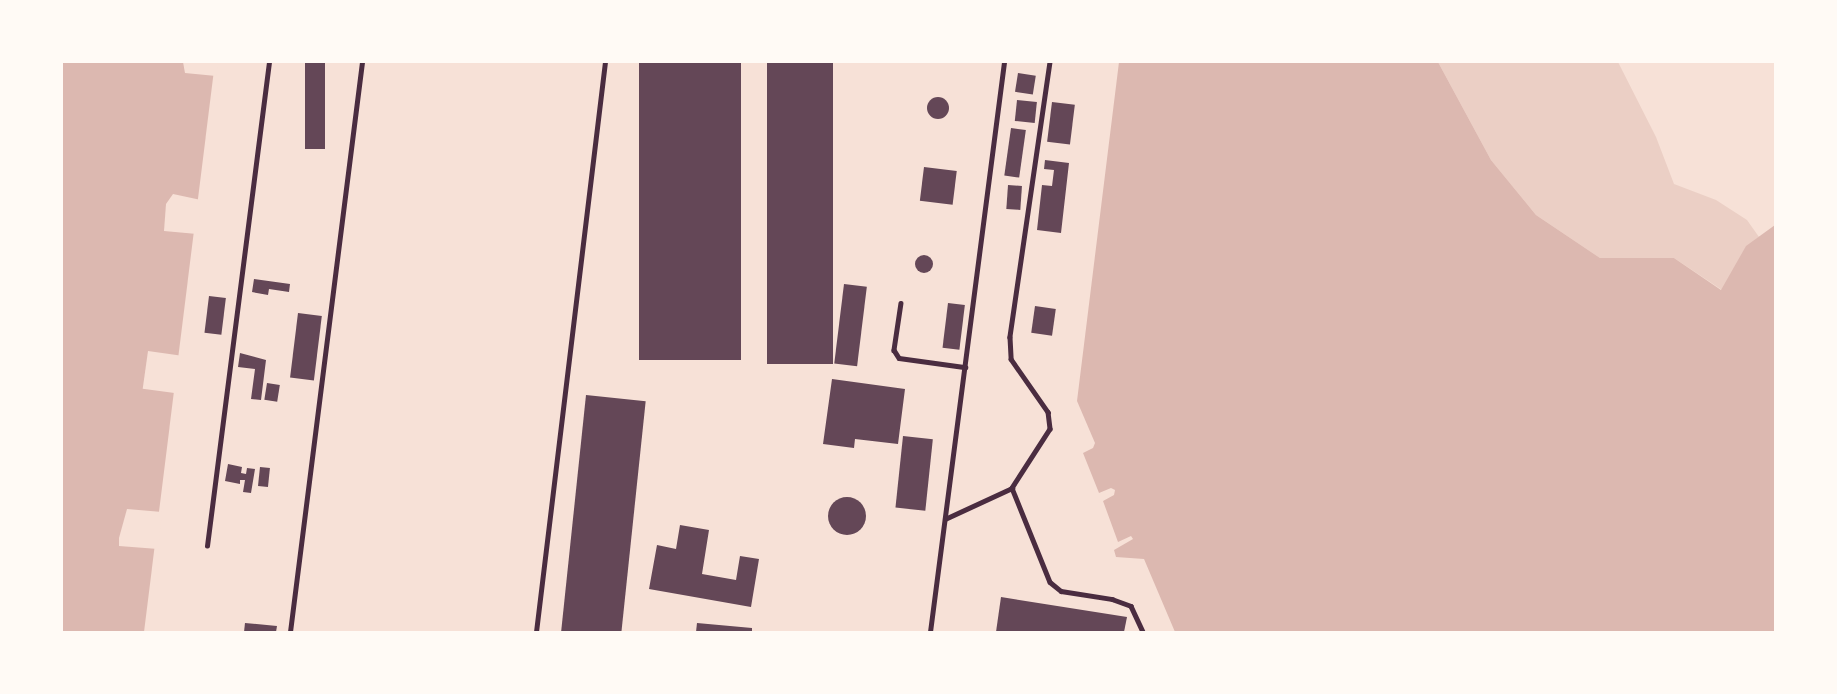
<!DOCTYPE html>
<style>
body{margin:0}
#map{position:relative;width:1837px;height:694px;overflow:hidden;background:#f7e1d7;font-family:Inter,sans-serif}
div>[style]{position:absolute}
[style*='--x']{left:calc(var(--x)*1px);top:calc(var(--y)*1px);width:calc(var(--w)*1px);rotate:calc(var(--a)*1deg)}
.green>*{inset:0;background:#ebcfc5}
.water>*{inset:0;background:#dcb8b0}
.pier>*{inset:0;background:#f7e1d7;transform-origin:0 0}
.building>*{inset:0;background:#644757;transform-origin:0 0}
.round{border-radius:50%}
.service>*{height:4.5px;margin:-2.25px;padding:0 2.25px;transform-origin:2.25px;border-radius:2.25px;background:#4a2c40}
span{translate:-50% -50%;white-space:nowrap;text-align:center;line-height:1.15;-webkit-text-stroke:4.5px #fffaf5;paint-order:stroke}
.frame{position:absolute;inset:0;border:63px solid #fffaf5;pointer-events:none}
</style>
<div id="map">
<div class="green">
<i style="clip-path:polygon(1438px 62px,1618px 62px,1656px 137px,1674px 184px,1716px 200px,1747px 220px,1759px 237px,1746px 247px,1722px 290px,1674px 258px,1600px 258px,1536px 215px,1491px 160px)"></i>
</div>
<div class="water">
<i style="clip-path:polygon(62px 62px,215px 62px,144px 632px,62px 632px)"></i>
<i style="clip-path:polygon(1119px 62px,1438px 62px,1491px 160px,1536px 215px,1600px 258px,1674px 258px,1721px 290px,1746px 246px,1775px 225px,1775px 632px,1175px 632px,1144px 559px,1116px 557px,1114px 550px,1133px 539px,1131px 536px,1118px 542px,1103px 501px,1114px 495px,1115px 490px,1111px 488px,1099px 493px,1083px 453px,1093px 448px,1095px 443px,1077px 401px)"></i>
</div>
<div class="pier">
<i style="clip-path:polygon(183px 62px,218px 62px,216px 76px,185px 73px)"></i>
<i style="clip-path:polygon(173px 194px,201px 200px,197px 234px,164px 231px,166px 204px)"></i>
<i style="left:148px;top:351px;width:34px;height:38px;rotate:8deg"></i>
<i style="clip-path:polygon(127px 509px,162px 512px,158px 549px,119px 546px,119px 538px)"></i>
</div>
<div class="building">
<i style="left:305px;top:62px;width:20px;height:87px"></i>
<i style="left:639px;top:62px;width:102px;height:298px"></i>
<i style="left:767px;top:62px;width:66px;height:302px"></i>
<i style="left:1018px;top:73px;width:18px;height:19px;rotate:9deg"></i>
<i class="round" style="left:927px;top:97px;width:22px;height:22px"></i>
<i style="left:1017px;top:100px;width:20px;height:21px;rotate:6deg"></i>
<i style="left:1052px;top:102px;width:23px;height:40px;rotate:7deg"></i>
<i style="left:1011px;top:128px;width:15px;height:48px;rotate:8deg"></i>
<i style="clip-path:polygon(1045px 160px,1069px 163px,1061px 233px,1037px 230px,1042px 185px,1052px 186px,1054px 170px,1044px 169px)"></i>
<i style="left:924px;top:167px;width:33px;height:34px;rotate:7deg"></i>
<i style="left:1008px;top:185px;width:14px;height:24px;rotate:4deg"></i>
<i class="round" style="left:915px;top:255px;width:18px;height:18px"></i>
<i style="clip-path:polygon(254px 279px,290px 284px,289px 292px,269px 289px,268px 295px,252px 292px)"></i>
<i style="left:844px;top:284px;width:23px;height:80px;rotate:7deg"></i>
<i style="left:209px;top:296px;width:17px;height:37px;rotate:7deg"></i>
<i style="left:948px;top:303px;width:17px;height:45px;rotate:7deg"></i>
<i style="left:1035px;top:306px;width:21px;height:27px;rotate:8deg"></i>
<i style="left:298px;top:313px;width:24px;height:65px;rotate:7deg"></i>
<i style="clip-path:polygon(240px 353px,266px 360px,261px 400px,251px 399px,255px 369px,238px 367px)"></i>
<i style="clip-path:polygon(832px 379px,905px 389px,898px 444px,855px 439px,854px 448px,823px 444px)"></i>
<i style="left:267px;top:383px;width:13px;height:17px;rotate:9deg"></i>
<i style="left:586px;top:395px;width:60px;height:238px;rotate:6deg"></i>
<i style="left:903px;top:436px;width:30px;height:72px;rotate:6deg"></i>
<i style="clip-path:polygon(228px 464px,242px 467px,241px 473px,246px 474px,247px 468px,255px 469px,251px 493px,243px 492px,245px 480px,240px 480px,240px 484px,225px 481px)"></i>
<i style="left:260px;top:467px;width:10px;height:19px;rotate:6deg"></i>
<i class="round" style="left:828px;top:497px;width:38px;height:38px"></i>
<i style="clip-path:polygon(680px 525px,709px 530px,702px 574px,736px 580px,740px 556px,759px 559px,751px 607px,649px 589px,657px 545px,676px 549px)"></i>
<i style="clip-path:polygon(1001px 597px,1127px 617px,1124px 632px,996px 632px)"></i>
<i style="clip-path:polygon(245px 623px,277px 626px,276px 632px,244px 632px)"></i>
<i style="clip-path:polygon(697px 623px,752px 628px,752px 632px,696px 632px)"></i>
</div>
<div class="service">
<i style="--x:1050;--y:62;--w:278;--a:98.3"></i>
<i style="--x:1010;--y:337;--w:22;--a:87"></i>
<i style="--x:1011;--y:359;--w:65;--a:55.1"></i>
<i style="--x:1048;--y:412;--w:17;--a:83"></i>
<i style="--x:1050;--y:429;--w:70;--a:122.8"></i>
<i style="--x:1012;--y:488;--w:101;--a:68"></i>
<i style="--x:1050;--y:582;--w:14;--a:39"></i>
<i style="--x:1061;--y:591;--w:52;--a:8.9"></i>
<i style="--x:1112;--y:599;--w:20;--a:20"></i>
<i style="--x:1131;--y:606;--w:29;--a:65"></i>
<i style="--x:901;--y:303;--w:48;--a:98.5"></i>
<i style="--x:894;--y:350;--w:9;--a:58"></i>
<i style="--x:899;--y:358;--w:67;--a:7.8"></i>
<i style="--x:945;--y:519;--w:74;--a:-24.8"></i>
<i style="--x:207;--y:546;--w:488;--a:-82.7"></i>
<i style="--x:290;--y:632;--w:575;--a:-82.8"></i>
<i style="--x:536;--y:632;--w:574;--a:-83.1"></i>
<i style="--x:930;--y:632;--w:575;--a:-82.6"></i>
</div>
<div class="frame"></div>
</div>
